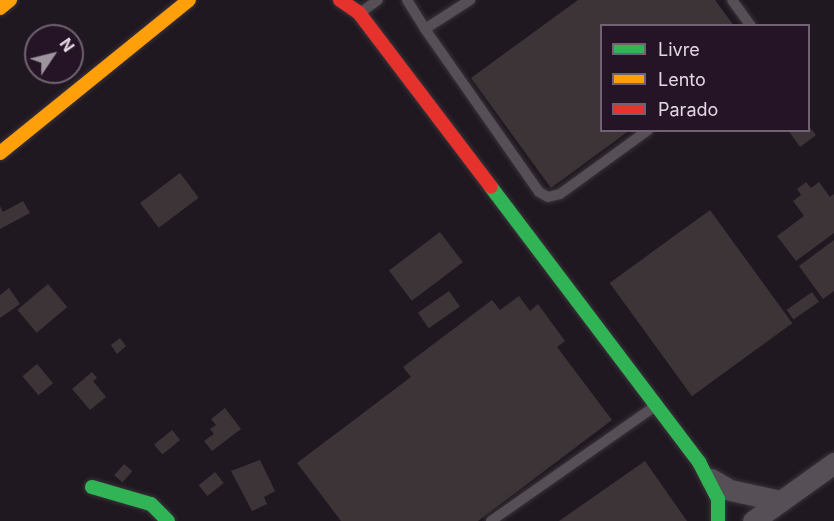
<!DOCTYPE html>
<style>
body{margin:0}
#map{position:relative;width:834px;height:521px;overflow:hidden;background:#201821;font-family:Inter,sans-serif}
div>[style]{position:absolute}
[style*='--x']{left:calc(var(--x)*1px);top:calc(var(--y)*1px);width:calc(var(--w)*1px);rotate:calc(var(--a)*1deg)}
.building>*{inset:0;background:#3d3438;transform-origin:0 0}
.roads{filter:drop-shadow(0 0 2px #393239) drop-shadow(0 0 2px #393239)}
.lane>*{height:10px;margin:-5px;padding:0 5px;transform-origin:5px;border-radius:5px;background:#564f56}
.street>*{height:21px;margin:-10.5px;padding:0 10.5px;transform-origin:10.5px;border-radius:10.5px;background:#564f56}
.fast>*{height:14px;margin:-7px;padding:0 7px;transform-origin:7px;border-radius:7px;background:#30b455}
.slow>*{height:14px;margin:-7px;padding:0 7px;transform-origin:7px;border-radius:7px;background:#ff9f0a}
.jam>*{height:14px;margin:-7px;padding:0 7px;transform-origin:7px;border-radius:7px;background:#e5322d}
span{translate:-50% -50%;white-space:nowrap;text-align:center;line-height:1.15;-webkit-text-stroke:5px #241425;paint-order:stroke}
.legend{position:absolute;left:600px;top:24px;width:210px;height:108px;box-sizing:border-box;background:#241425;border:2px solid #706271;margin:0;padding:8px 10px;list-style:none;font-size:18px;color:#e2d6e2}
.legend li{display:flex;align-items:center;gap:12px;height:30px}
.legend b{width:30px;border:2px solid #706271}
.north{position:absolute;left:24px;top:24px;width:60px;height:60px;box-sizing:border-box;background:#241425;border:2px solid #706271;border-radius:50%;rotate:55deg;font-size:16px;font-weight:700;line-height:24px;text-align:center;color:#e2d6e2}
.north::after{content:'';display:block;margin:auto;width:21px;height:27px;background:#9e949e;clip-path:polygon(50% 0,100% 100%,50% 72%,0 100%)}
</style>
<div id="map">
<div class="building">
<i style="clip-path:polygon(578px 0,715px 0,734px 26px,602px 26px,602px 130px,630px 130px,551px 188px,471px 78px)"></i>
<i style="clip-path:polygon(808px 125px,816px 135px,800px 147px,788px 130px,808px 130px)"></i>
<i style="left:180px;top:173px;width:31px;height:50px;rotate:53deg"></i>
<i style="clip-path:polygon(806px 182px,811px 188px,819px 182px,830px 197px,834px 194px,834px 233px,796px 261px,777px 236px,804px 216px,793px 201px,801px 195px,797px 189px)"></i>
<i style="clip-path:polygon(23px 201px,30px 213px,0 229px,0 206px,3px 212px)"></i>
<i style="left:710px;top:210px;width:140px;height:124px;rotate:54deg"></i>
<i style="left:440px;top:232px;width:38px;height:64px;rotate:53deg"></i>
<i style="clip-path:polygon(834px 240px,834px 291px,823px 299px,799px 266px)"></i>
<i style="left:48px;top:284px;width:30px;height:40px;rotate:50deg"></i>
<i style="clip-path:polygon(9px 288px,20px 304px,0 318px,0 295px)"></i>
<i style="left:449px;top:291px;width:19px;height:38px;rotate:55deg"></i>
<i style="left:812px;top:292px;width:12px;height:31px;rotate:55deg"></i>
<i style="clip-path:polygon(519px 296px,530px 311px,538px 304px,565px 341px,557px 347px,612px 420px,478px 521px,341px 521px,297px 463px,411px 377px,403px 367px,492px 300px,500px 310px)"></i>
<i style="clip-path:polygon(120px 338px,126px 346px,117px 354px,111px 345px)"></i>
<i style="left:37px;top:364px;width:25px;height:19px;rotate:50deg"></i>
<i style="clip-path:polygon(92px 372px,97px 378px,93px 381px,106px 397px,90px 410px,72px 389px)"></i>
<i style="clip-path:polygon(225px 408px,241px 429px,212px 451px,204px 441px,214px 434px,210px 429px,216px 425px,211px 419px)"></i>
<i style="left:172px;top:430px;width:13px;height:23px;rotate:51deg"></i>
<i style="clip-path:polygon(260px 460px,275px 491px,264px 497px,267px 504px,252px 511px,231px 471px)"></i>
<i style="clip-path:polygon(645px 461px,687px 521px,559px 521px)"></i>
<i style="left:124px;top:464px;width:11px;height:15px;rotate:41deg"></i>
<i style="left:215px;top:472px;width:14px;height:21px;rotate:51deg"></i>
</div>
<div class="roads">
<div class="lane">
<i style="--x:407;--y:0;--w:34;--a:58"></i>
<i style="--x:425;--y:29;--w:54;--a:-32.8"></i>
<i style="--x:732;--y:0;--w:32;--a:54"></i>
<i style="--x:360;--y:13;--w:22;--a:-36"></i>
<i style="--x:425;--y:29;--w:199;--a:55"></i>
<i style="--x:539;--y:192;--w:10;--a:29"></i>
<i style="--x:548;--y:197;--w:12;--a:-14"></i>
<i style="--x:560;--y:194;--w:109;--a:-36"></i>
<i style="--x:491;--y:521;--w:200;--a:-35"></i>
</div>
<div class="street">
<i style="--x:711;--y:479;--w:22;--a:30"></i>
<i style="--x:730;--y:490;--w:52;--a:12.2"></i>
<i style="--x:753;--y:521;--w:100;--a:-35.6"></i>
</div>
<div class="fast">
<i style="--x:491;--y:187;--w:345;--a:52.9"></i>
<i style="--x:699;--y:462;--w:42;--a:62.8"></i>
<i style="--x:718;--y:499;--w:22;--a:90"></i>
<i style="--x:92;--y:487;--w:61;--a:16.1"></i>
<i style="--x:151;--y:504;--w:24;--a:45"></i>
</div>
<div class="slow">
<i style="--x:0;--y:8;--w:13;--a:-39"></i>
<i style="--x:0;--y:153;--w:243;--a:-39"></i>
</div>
<div class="jam">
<i style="--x:340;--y:0;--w:23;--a:34"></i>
<i style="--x:359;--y:13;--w:218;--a:52.8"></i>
</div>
</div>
<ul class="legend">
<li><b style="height:8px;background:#30b455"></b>Livre</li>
<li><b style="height:8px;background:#ff9f0a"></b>Lento</li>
<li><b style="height:8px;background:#e5322d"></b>Parado</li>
</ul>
<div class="north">N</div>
</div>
